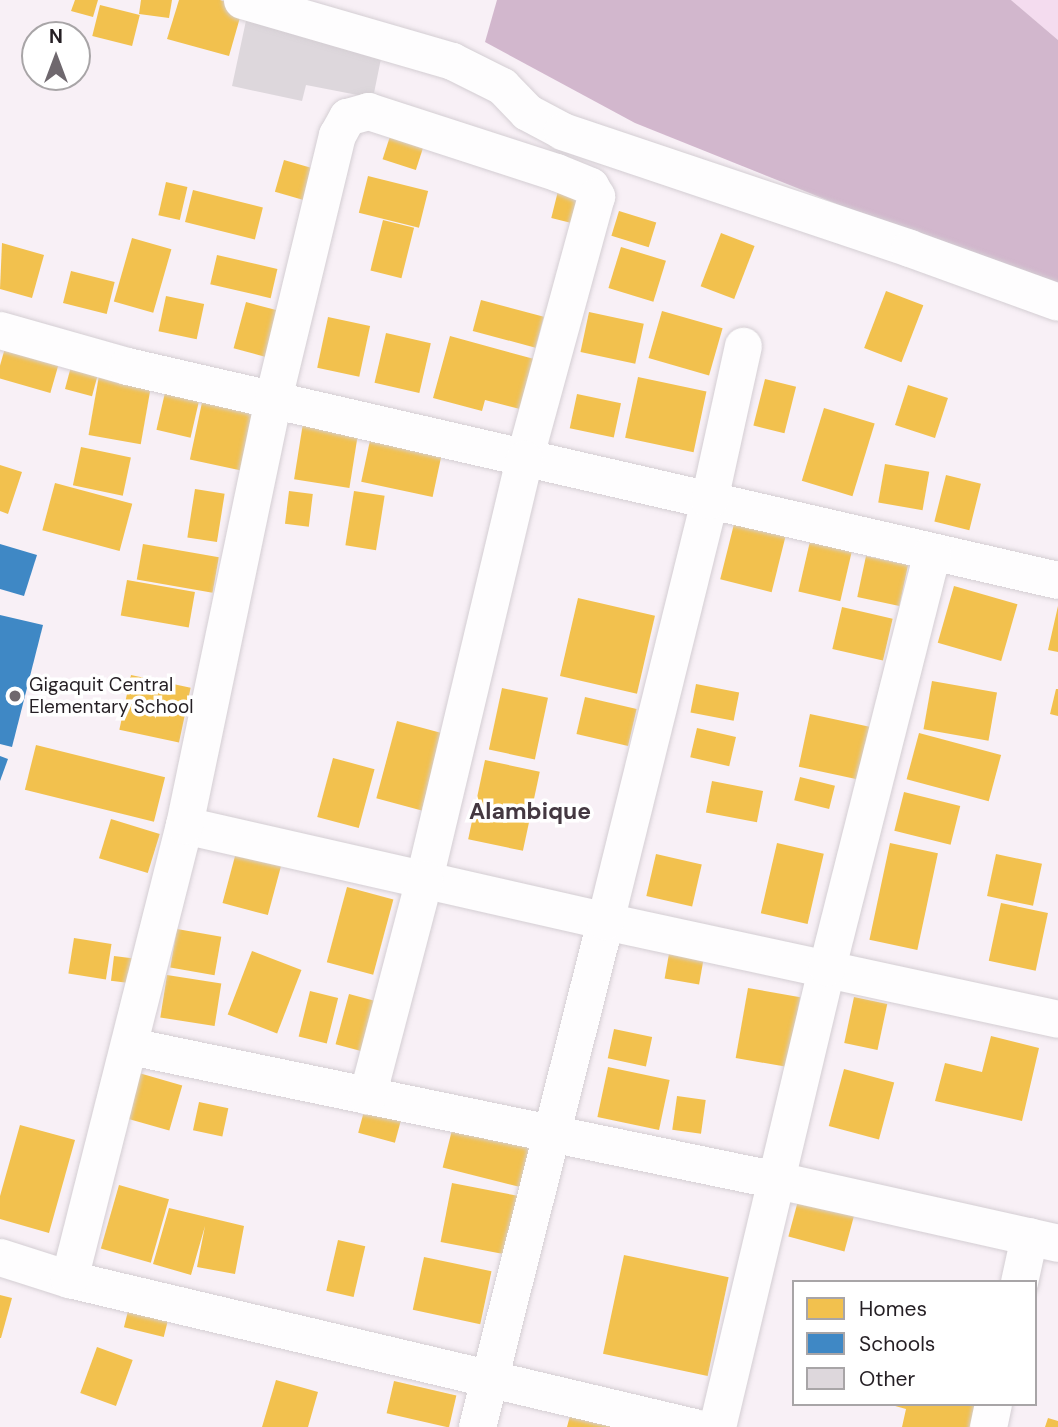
<!DOCTYPE html>
<style>
body{margin:0}
#map{position:relative;width:1058px;height:1427px;overflow:hidden;background:#f8f0f6;font-family:"DM Sans",sans-serif}
div>[style]{position:absolute}
[style*='--x']{left:calc(var(--x)*1px);top:calc(var(--y)*1px);width:calc(var(--w)*1px);rotate:calc(var(--a)*1deg)}
.green>*{inset:0;background:#f4dcef}
.water>*{inset:0;background:#d2b7cd}
.homes>*{inset:0;background:#f2c14e;transform-origin:0 0}
.schools>*{inset:0;background:#3f88c5}
.building>*{inset:0;background:#ddd7dc}
.roads{filter:drop-shadow(0 0 2px #d4ced3) drop-shadow(0 0 2px #d4ced3)}
.minor>*{height:37px;margin:-18.5px;padding:0 18.5px;transform-origin:18.5px;border-radius:18.5px;background:#fefdfe}
.dots>*{width:19px;height:19px;translate:-50% -50%;box-sizing:border-box;border:4px solid #fff;border-radius:50%}
span{translate:-50% -50%;white-space:nowrap;text-align:center;line-height:1.15;-webkit-text-stroke:7px #fff;paint-order:stroke}
.poi-label{font-size:19px;color:#251f24}
.left{translate:0 -50%;text-align:left}
.quarter-label{font-size:23px;color:#443841;font-weight:700}
.legend{position:absolute;left:792px;top:1280px;width:245px;height:126px;box-sizing:border-box;background:#fff;border:2px solid #a8a5a7;margin:0;padding:9px 12px;list-style:none;font-size:21px;color:#251f24}
.legend li{display:flex;align-items:center;gap:14px;height:35px}
.legend b{width:35px;border:2px solid #a8a5a7}
.north{position:absolute;left:21px;top:21px;width:70px;height:70px;box-sizing:border-box;background:#fff;border:2px solid #a8a5a7;border-radius:50%;rotate:0deg;font-size:19px;font-weight:700;line-height:28px;text-align:center;color:#251f24}
.north::after{content:'';display:block;margin:auto;width:24px;height:32px;background:#6f686e;clip-path:polygon(50% 0,100% 100%,50% 72%,0 100%)}
</style>
<div id="map">
<div class="green">
<i style="clip-path:polygon(1011px 0,1058px 0,1058px 40px)"></i>
</div>
<div class="water">
<i style="clip-path:polygon(497px 0,1011px 0,1058px 40px,1058px 285px,927px 240px,635px 123px,485px 42px)"></i>
</div>
<div class="homes">
<i style="clip-path:polygon(75px 0,98px 0,93px 17px,71px 11px)"></i>
<i style="clip-path:polygon(141px 0,172px 0,169px 18px,139px 14px)"></i>
<i style="clip-path:polygon(179px 0,220px 0,243px 7px,229px 56px,167px 39px)"></i>
<i style="left:100px;top:5px;width:41px;height:32px;rotate:14deg"></i>
<i style="left:394px;top:124px;width:35px;height:37px;rotate:18deg"></i>
<i style="left:284px;top:160px;width:36px;height:33px;rotate:16deg"></i>
<i style="left:368px;top:176px;width:62px;height:38px;rotate:14deg"></i>
<i style="left:166px;top:182px;width:22px;height:34px;rotate:13deg"></i>
<i style="left:560px;top:183px;width:30px;height:36px;rotate:14deg"></i>
<i style="left:193px;top:190px;width:72px;height:33px;rotate:14deg"></i>
<i style="left:619px;top:211px;width:39px;height:26px;rotate:17deg"></i>
<i style="left:383px;top:220px;width:32px;height:52px;rotate:14deg"></i>
<i style="left:721px;top:233px;width:36px;height:57px;rotate:21deg"></i>
<i style="left:132px;top:238px;width:41px;height:66px;rotate:16deg"></i>
<i style="clip-path:polygon(2px 243px,44px 255px,32px 298px,0 289px)"></i>
<i style="left:621px;top:247px;width:47px;height:43px;rotate:17deg"></i>
<i style="left:217px;top:255px;width:62px;height:30px;rotate:13deg"></i>
<i style="left:71px;top:271px;width:45px;height:33px;rotate:14deg"></i>
<i style="left:886px;top:291px;width:40px;height:61px;rotate:21deg"></i>
<i style="left:166px;top:296px;width:39px;height:36px;rotate:12deg"></i>
<i style="left:481px;top:300px;width:65px;height:32px;rotate:15deg"></i>
<i style="left:246px;top:302px;width:38px;height:48px;rotate:15deg"></i>
<i style="left:662px;top:311px;width:63px;height:49px;rotate:16deg"></i>
<i style="left:589px;top:312px;width:56px;height:41px;rotate:12deg"></i>
<i style="left:328px;top:317px;width:43px;height:52px;rotate:12deg"></i>
<i style="left:386px;top:333px;width:46px;height:51px;rotate:13deg"></i>
<i style="clip-path:polygon(450px 336px,534px 359px,520px 409px,485px 400px,482px 411px,433px 398px)"></i>
<i style="left:7px;top:341px;width:56px;height:38px;rotate:16deg"></i>
<i style="left:73px;top:359px;width:28px;height:31px;rotate:15deg"></i>
<i style="left:100px;top:370px;width:53px;height:66px;rotate:10deg"></i>
<i style="left:638px;top:377px;width:70px;height:62px;rotate:12deg"></i>
<i style="left:765px;top:379px;width:32px;height:48px;rotate:14deg"></i>
<i style="left:167px;top:384px;width:35px;height:47px;rotate:13deg"></i>
<i style="left:908px;top:385px;width:42px;height:42px;rotate:18deg"></i>
<i style="left:204px;top:393px;width:56px;height:68px;rotate:12deg"></i>
<i style="left:577px;top:394px;width:45px;height:35px;rotate:12deg"></i>
<i style="left:824px;top:408px;width:53px;height:76px;rotate:17deg"></i>
<i style="left:303px;top:423px;width:56px;height:57px;rotate:9deg"></i>
<i style="left:372px;top:431px;width:73px;height:52px;rotate:12deg"></i>
<i style="left:81px;top:447px;width:51px;height:39px;rotate:12deg"></i>
<i style="left:885px;top:464px;width:45px;height:39px;rotate:10deg"></i>
<i style="clip-path:polygon(0 465px,22px 472px,8px 514px,0 511px)"></i>
<i style="left:946px;top:475px;width:36px;height:48px;rotate:14deg"></i>
<i style="left:55px;top:483px;width:80px;height:49px;rotate:15deg"></i>
<i style="left:195px;top:489px;width:30px;height:49px;rotate:9deg"></i>
<i style="left:289px;top:491px;width:24px;height:33px;rotate:7deg"></i>
<i style="left:354px;top:491px;width:31px;height:55px;rotate:9deg"></i>
<i style="left:734px;top:524px;width:53px;height:57px;rotate:14deg"></i>
<i style="left:811px;top:537px;width:43px;height:56px;rotate:13deg"></i>
<i style="left:143px;top:544px;width:77px;height:36px;rotate:10deg"></i>
<i style="left:866px;top:556px;width:43px;height:42px;rotate:12deg"></i>
<i style="left:127px;top:580px;width:69px;height:36px;rotate:10deg"></i>
<i style="left:954px;top:586px;width:66px;height:59px;rotate:16deg"></i>
<i style="left:578px;top:598px;width:79px;height:80px;rotate:13deg"></i>
<i style="clip-path:polygon(1058px 606px,1058px 652px,1048px 650px)"></i>
<i style="left:842px;top:607px;width:52px;height:43px;rotate:13deg"></i>
<i style="left:131px;top:675px;width:61px;height:56px;rotate:12deg"></i>
<i style="left:932px;top:681px;width:66px;height:49px;rotate:10deg"></i>
<i style="left:696px;top:684px;width:44px;height:29px;rotate:11deg"></i>
<i style="left:502px;top:688px;width:47px;height:63px;rotate:12deg"></i>
<i style="clip-path:polygon(1056px 689px,1058px 689px,1058px 716px,1050px 714px)"></i>
<i style="left:585px;top:697px;width:53px;height:38px;rotate:13deg"></i>
<i style="left:810px;top:714px;width:62px;height:54px;rotate:12deg"></i>
<i style="left:397px;top:721px;width:47px;height:80px;rotate:15deg"></i>
<i style="left:697px;top:728px;width:40px;height:30px;rotate:13deg"></i>
<i style="left:919px;top:733px;width:85px;height:48px;rotate:15deg"></i>
<i style="left:36px;top:745px;width:133px;height:46px;rotate:14deg"></i>
<i style="left:333px;top:758px;width:43px;height:61px;rotate:15deg"></i>
<i style="left:485px;top:760px;width:56px;height:81px;rotate:12deg"></i>
<i style="left:800px;top:777px;width:36px;height:24px;rotate:14deg"></i>
<i style="left:712px;top:781px;width:52px;height:32px;rotate:11deg"></i>
<i style="left:904px;top:792px;width:58px;height:40px;rotate:14deg"></i>
<i style="left:111px;top:819px;width:51px;height:41px;rotate:17deg"></i>
<i style="left:777px;top:843px;width:48px;height:72px;rotate:13deg"></i>
<i style="left:890px;top:843px;width:49px;height:99px;rotate:12deg"></i>
<i style="left:238px;top:845px;width:47px;height:60px;rotate:15deg"></i>
<i style="left:656px;top:854px;width:47px;height:43px;rotate:13deg"></i>
<i style="left:996px;top:854px;width:47px;height:43px;rotate:12deg"></i>
<i style="left:347px;top:887px;width:48px;height:78px;rotate:15deg"></i>
<i style="left:1001px;top:903px;width:48px;height:59px;rotate:12deg"></i>
<i style="left:177px;top:929px;width:45px;height:39px;rotate:10deg"></i>
<i style="left:74px;top:938px;width:38px;height:36px;rotate:9deg"></i>
<i style="left:670px;top:948px;width:35px;height:31px;rotate:10deg"></i>
<i style="left:252px;top:951px;width:53px;height:68px;rotate:21deg"></i>
<i style="left:114px;top:956px;width:26px;height:25px;rotate:7deg"></i>
<i style="left:167px;top:975px;width:55px;height:43px;rotate:9deg"></i>
<i style="left:748px;top:988px;width:53px;height:71px;rotate:10deg"></i>
<i style="left:310px;top:991px;width:29px;height:47px;rotate:14deg"></i>
<i style="left:349px;top:994px;width:38px;height:52px;rotate:15deg"></i>
<i style="left:854px;top:997px;width:34px;height:47px;rotate:12deg"></i>
<i style="left:614px;top:1029px;width:39px;height:30px;rotate:12deg"></i>
<i style="clip-path:polygon(991px 1036px,1039px 1048px,1022px 1121px,935px 1101px,945px 1063px,982px 1072px)"></i>
<i style="left:608px;top:1067px;width:63px;height:51px;rotate:12deg"></i>
<i style="left:844px;top:1069px;width:52px;height:59px;rotate:15deg"></i>
<i style="left:139px;top:1073px;width:45px;height:47px;rotate:16deg"></i>
<i style="left:677px;top:1096px;width:29px;height:34px;rotate:8deg"></i>
<i style="left:367px;top:1100px;width:38px;height:34px;rotate:15deg"></i>
<i style="left:199px;top:1102px;width:30px;height:29px;rotate:12deg"></i>
<i style="left:454px;top:1122px;width:82px;height:47px;rotate:14deg"></i>
<i style="clip-path:polygon(20px 1125px,75px 1140px,49px 1233px,0 1219px,0 1196px)"></i>
<i style="left:452px;top:1183px;width:68px;height:60px;rotate:11deg"></i>
<i style="left:119px;top:1185px;width:52px;height:66px;rotate:16deg"></i>
<i style="left:799px;top:1197px;width:58px;height:41px;rotate:15deg"></i>
<i style="clip-path:polygon(169px 1208px,244px 1226px,235px 1274px,197px 1267px,205px 1226px,191px 1275px,153px 1264px)"></i>
<i style="left:338px;top:1240px;width:28px;height:52px;rotate:13deg"></i>
<i style="left:624px;top:1255px;width:107px;height:101px;rotate:12deg"></i>
<i style="left:424px;top:1257px;width:69px;height:54px;rotate:12deg"></i>
<i style="clip-path:polygon(0 1295px,12px 1298px,1px 1338px,0 1338px)"></i>
<i style="left:131px;top:1299px;width:41px;height:29px;rotate:14deg"></i>
<i style="left:97px;top:1347px;width:38px;height:49px;rotate:20deg"></i>
<i style="clip-path:polygon(276px 1380px,318px 1392px,308px 1427px,262px 1427px)"></i>
<i style="left:394px;top:1381px;width:64px;height:33px;rotate:13deg"></i>
<i style="clip-path:polygon(888px 1404px,979px 1404px,974px 1427px,902px 1427px,906px 1409px)"></i>
<i style="clip-path:polygon(571px 1412px,622px 1427px,567px 1427px)"></i>
<i style="clip-path:polygon(1048px 1418px,1058px 1421px,1058px 1427px,1045px 1427px)"></i>
</div>
<div class="schools">
<i style="clip-path:polygon(0 544px,37px 555px,24px 596px,0 589px)"></i>
<i style="clip-path:polygon(0 615px,43px 625px,12px 747px,0 744px)"></i>
<i style="clip-path:polygon(0 756px,8px 759px,0 781px)"></i>
</div>
<div class="building">
<i style="clip-path:polygon(247px 16px,384px 44px,373px 98px,306px 85px,302px 101px,232px 86px)"></i>
</div>
<div class="roads">
<div class="minor">
<i style="--x:242;--y:0;--w:219;--a:16.2"></i>
<i style="--x:452;--y:61;--w:56;--a:26.6"></i>
<i style="--x:502;--y:86;--w:36;--a:46"></i>
<i style="--x:527;--y:112;--w:40;--a:28"></i>
<i style="--x:562;--y:131;--w:366;--a:18.6"></i>
<i style="--x:909;--y:248;--w:158;--a:19.9"></i>
<i style="--x:0;--y:330;--w:132;--a:15.8"></i>
<i style="--x:127;--y:366;--w:955;--a:12.95"></i>
<i style="--x:184;--y:825;--w:432;--a:12.8"></i>
<i style="--x:605;--y:921;--w:463;--a:12.2"></i>
<i style="--x:130;--y:1046;--w:661;--a:11.7"></i>
<i style="--x:777;--y:1180;--w:288;--a:12.6"></i>
<i style="--x:0;--y:1257;--w:72;--a:17.7"></i>
<i style="--x:69;--y:1279;--w:642;--a:13.32"></i>
<i style="--x:69;--y:1279;--w:468;--a:-75.8"></i>
<i style="--x:184;--y:825;--w:435;--a:-78.2"></i>
<i style="--x:273;--y:399;--w:272;--a:-76.4"></i>
<i style="--x:337;--y:135;--w:21;--a:-61"></i>
<i style="--x:347;--y:117;--w:22;--a:-16"></i>
<i style="--x:368;--y:111;--w:198;--a:18"></i>
<i style="--x:556;--y:172;--w:37;--a:22"></i>
<i style="--x:590;--y:186;--w:12;--a:59"></i>
<i style="--x:596;--y:196;--w:273;--a:105.3"></i>
<i style="--x:524;--y:459;--w:432;--a:103.4"></i>
<i style="--x:424;--y:879;--w:224;--a:104.7"></i>
<i style="--x:1019;--y:1282;--w:47;--a:-77.7"></i>
<i style="--x:477;--y:1427;--w:522;--a:-75.8"></i>
<i style="--x:605;--y:921;--w:434;--a:-76.1"></i>
<i style="--x:709;--y:500;--w:158;--a:-77.6"></i>
<i style="--x:717;--y:1427;--w:473;--a:-76.6"></i>
<i style="--x:827;--y:967;--w:428;--a:-75.8"></i>
<i style="--x:988;--y:1427;--w:24;--a:-78"></i>
</div>
</div>
<div class="dots">
<i style="left:15px;top:696px;background:#6f686e"></i>
</div>
<div class="poi-label">
<span class="left" style="left:29px;top:696px">Gigaquit Central<br>Elementary School</span>
</div>
<div class="quarter-label">
<span style="left:530px;top:811px">Alambique</span>
</div>
<ul class="legend">
<li><b style="height:19px;background:#f2c14e"></b>Homes</li>
<li><b style="height:19px;background:#3f88c5"></b>Schools</li>
<li><b style="height:19px;background:#ddd7dc"></b>Other</li>
</ul>
<div class="north">N</div>
</div>
